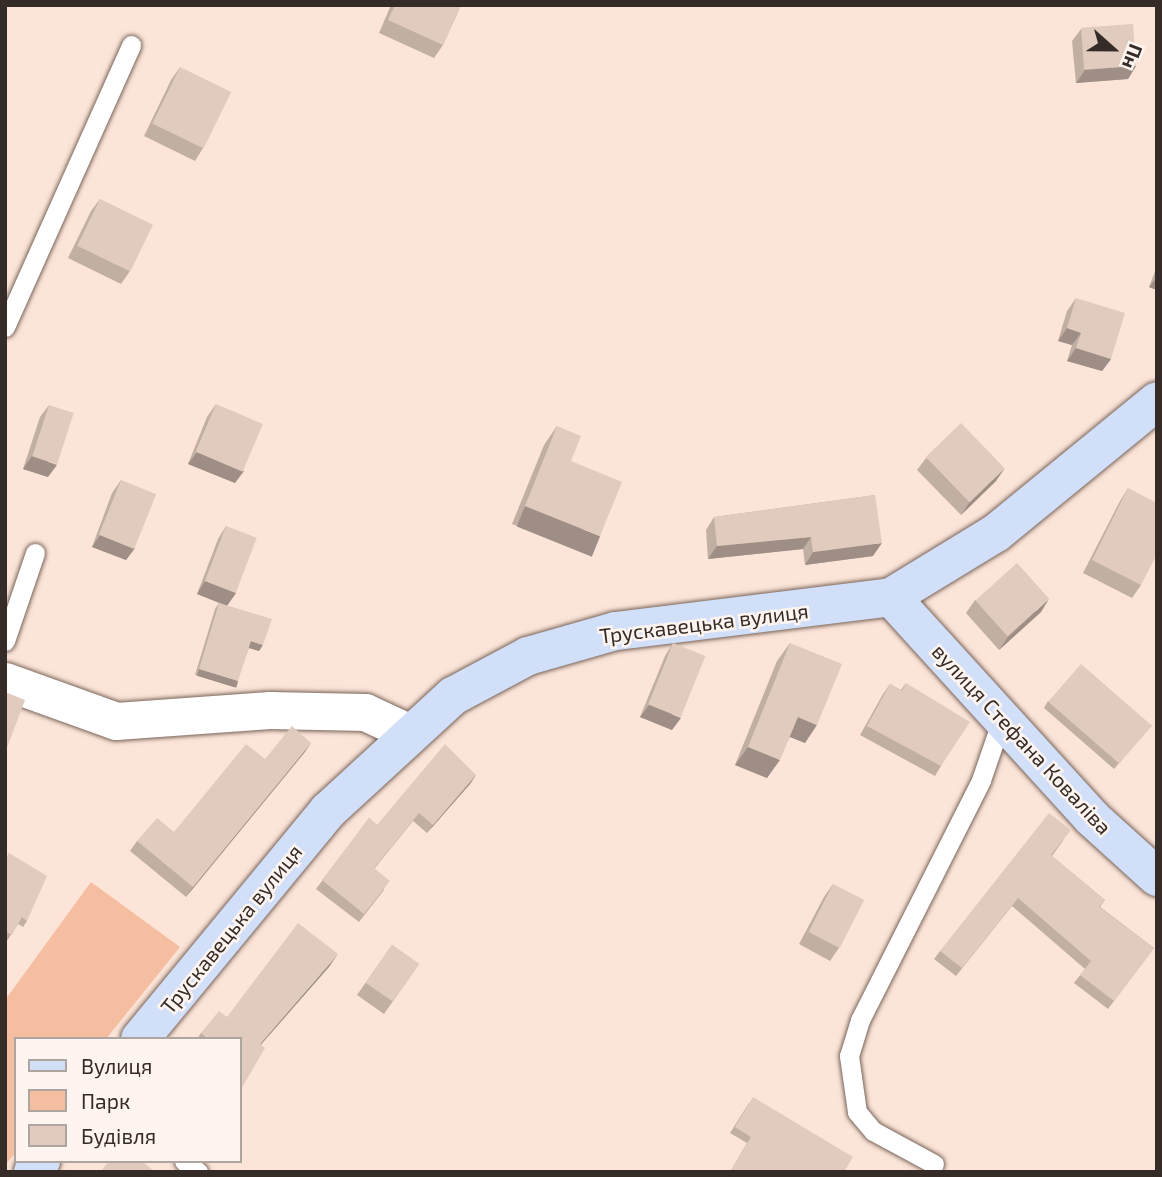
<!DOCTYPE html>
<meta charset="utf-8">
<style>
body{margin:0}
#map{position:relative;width:1162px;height:1177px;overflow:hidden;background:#fce4d8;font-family:"Exo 2",sans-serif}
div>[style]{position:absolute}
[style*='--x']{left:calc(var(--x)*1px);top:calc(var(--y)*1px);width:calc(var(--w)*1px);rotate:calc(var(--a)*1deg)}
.green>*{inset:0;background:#f5bea0}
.roads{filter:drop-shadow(0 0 2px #79655a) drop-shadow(0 0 2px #79655a)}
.lane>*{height:19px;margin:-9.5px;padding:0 9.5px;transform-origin:9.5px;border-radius:9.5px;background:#fff}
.street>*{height:37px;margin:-18.5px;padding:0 18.5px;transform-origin:18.5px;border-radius:18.5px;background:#fff}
.secondary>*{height:38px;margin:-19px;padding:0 19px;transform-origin:19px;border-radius:19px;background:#d1dff9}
.wall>*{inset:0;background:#c2afa3;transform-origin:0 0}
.shaded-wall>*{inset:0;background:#9e8e85;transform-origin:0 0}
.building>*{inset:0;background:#e1cbbe;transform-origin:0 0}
span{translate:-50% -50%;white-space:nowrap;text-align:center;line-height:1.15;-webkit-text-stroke:5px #fef5f0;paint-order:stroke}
.street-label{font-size:21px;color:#352c27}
.frame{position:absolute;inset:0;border:7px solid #352c27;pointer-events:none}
.legend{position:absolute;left:14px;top:1037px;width:228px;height:126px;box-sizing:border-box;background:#fef5f0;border:2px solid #aea5a0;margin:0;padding:9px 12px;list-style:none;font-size:21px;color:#352c27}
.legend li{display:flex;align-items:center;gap:14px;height:35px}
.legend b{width:35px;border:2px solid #aea5a0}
.north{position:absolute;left:1078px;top:14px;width:70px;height:70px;-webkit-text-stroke:5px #fef5f0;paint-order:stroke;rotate:111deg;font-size:19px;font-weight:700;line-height:28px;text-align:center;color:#352c27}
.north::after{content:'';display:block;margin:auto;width:24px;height:32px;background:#352c27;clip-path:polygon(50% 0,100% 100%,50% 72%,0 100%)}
</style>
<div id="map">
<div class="green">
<i style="clip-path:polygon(91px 882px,180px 947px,106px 1039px,16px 1039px,16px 1152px,5px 1165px,5px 1000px)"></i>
</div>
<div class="roads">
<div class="lane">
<i style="--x:5;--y:327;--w:309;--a:-65.9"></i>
<i style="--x:5;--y:641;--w:93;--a:-71.2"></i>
<i style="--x:184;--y:1161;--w:18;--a:38"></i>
<i style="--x:934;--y:1164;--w:69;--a:-151.6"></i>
<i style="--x:873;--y:1131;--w:25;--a:-130"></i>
<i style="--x:857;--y:1112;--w:57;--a:-98.1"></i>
<i style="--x:849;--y:1056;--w:38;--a:-73"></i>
<i style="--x:860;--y:1020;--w:269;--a:-63.2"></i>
<i style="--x:981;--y:780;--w:65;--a:-71"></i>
</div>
<div class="street">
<i style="--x:5;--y:681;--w:118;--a:19.8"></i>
<i style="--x:116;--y:721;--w:154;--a:-4.1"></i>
<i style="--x:270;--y:710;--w:95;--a:1.2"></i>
<i style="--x:365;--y:712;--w:47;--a:24.9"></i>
</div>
<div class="secondary">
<i style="--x:891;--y:597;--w:299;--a:47.7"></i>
<i style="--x:1092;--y:818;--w:88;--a:42.2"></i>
<i style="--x:140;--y:1039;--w:296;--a:-50.5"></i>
<i style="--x:328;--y:811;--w:170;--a:-42.6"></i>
<i style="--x:453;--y:696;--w:85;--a:-28.1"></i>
<i style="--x:528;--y:656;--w:91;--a:-15.9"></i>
<i style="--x:616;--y:631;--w:277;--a:-7"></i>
<i style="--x:891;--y:597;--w:123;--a:-31.4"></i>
<i style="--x:996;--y:533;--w:208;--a:-39.3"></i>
<i style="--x:33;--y:1172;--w:14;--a:-54"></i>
</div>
</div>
<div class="wall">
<i style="clip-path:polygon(391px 5px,461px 5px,443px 45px,434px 58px,379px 33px)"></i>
<i style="clip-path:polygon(1081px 29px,1136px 66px,1128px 79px,1076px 83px,1072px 41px)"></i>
<i style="clip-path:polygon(180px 67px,203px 148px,195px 161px,144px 136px,171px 80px)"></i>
<i style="clip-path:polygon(100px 199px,130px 271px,121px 284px,68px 258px,91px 211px)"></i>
<i style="clip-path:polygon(1157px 266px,1157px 290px,1149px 287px)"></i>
<i style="clip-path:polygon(1076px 298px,1111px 359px,1102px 371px,1067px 361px,1072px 345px,1058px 341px,1067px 311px)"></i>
<i style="clip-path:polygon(216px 404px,235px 483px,188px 464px,207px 417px)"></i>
<i style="clip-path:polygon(49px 405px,48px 477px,23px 469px,40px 417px)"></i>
<i style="clip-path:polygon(557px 426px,571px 461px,588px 554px,512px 524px,544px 445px)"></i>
<i style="clip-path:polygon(926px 458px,996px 481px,961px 515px,917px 470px)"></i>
<i style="clip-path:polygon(121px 480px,135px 548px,126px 560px,92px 547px,112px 493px)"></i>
<i style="clip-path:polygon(1128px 488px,1141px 585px,1132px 598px,1083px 573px,1120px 501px)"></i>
<i style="clip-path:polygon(875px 495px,873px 556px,805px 565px,803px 549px,708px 559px,706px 530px,714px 517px)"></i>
<i style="clip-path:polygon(226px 526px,236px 593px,227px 605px,259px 651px,249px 648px,234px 687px,195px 675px,215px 609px,219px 603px,225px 605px,197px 594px,218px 539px)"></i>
<i style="clip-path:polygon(975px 600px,1041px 612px,999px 650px,966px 613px)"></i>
<i style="clip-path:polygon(673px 643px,672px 730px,640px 717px,665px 656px)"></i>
<i style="clip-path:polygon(790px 643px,805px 743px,790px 737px,767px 778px,735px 765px,777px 661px)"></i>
<i style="clip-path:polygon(906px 683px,941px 766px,935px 776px,860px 735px,883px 694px,890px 684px,901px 690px)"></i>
<i style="clip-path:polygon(1048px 701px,1152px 725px,1114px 769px,1044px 708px)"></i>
<i style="clip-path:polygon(311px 743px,186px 897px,130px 851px,137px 841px,174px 832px,265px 759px)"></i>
<i style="clip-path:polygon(476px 775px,470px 784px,427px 833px,413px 821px,374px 869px,384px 890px,359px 922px,316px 889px,369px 818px,377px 825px)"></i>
<i style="clip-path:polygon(1065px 838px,1052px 856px,1105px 900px,1100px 907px,1154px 948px,1108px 1009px,1074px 983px,1085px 969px,1012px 906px,956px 976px,934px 959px,940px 951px)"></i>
<i style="clip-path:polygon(5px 858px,27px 921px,23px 927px,18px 924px,7px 941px,5px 940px)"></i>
<i style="clip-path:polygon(833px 884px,839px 948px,830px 961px,799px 944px,824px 897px)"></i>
<i style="left:392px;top:945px;width:33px;height:61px;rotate:35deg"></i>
<i style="clip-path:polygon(329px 967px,240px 1039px,197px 1039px,201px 1033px,227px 1017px)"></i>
<i style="clip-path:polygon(749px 1103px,844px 1172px,730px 1172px,747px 1143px,730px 1133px)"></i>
</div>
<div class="shaded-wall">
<i style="clip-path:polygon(1136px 66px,1128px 79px,1076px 83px,1085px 70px)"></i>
<i style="clip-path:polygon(1157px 277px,1157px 290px,1149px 287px)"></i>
<i style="clip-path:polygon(1067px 328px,1081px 333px,1072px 345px,1058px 341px)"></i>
<i style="clip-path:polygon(1076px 348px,1111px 359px,1102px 371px,1067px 361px)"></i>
<i style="clip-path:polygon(197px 452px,244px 471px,235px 483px,188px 464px)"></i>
<i style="clip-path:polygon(32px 456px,57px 465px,48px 477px,23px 469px)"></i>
<i style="clip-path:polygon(1005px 468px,996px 481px,961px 515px,969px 503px)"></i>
<i style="left:525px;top:506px;width:81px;height:22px;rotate:22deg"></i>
<i style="clip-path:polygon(100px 535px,135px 548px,126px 560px,92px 547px)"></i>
<i style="clip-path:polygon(811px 537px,803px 549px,708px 559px,717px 546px)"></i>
<i style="clip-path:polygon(882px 543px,873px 556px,805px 565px,813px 552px)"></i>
<i style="clip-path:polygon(205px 581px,236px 593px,227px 606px,197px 594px)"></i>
<i style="clip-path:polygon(1049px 599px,1041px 612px,999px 650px,1008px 637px)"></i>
<i style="clip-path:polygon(251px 641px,263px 645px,259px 651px,246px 647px)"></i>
<i style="left:199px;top:669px;width:41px;height:7px;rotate:17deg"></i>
<i style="clip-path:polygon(649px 705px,681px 718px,672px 730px,640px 717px)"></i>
<i style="clip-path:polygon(798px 717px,817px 725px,805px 743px,785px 735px)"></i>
<i style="clip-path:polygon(311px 743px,305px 752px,186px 897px,193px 887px)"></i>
<i style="clip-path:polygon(748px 747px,780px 760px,767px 778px,735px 765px)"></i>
<i style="clip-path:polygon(476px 775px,470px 784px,427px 833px,433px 825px)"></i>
<i style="clip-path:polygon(338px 954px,329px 967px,251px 1056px,260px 1044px)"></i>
</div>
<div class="building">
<i style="clip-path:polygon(395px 5px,461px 5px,443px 45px,388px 20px)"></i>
<i style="left:1133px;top:24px;width:42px;height:52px;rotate:86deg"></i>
<i style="left:180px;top:67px;width:57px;height:63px;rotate:26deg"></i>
<i style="left:100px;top:199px;width:59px;height:52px;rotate:26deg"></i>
<i style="clip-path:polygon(1076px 298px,1125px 313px,1111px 359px,1076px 348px,1081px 333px,1067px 328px)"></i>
<i style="left:216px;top:404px;width:51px;height:52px;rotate:23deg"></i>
<i style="left:49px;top:405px;width:26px;height:54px;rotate:18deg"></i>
<i style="left:961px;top:423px;width:63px;height:49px;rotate:46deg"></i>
<i style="clip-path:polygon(557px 426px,581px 436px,571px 461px,622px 482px,600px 536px,525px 506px)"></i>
<i style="left:121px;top:480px;width:38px;height:59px;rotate:22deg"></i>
<i style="clip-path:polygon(1128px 488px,1157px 503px,1157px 554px,1141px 585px,1092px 560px)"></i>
<i style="clip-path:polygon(875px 495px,882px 543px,813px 552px,811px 537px,717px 546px,714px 517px)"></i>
<i style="left:226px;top:526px;width:33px;height:59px;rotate:21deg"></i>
<i style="left:1017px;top:563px;width:48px;height:56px;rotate:48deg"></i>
<i style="clip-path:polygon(219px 603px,272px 619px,263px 645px,251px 641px,238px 681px,199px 669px)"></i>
<i style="left:673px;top:643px;width:35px;height:66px;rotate:22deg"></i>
<i style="clip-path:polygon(790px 643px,842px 664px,817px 725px,798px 717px,780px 760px,748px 747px)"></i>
<i style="left:1081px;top:664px;width:94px;height:50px;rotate:41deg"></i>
<i style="clip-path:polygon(906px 683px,970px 722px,941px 766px,867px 726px,890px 684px,902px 691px)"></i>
<i style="clip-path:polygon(5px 692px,25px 700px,5px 753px)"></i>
<i style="clip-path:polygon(292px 726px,311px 743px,193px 887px,137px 841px,157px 818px,174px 832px,246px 744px,265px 759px)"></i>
<i style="clip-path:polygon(445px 744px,476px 775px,433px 825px,419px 813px,374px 868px,390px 881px,364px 914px,322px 880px,369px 818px,377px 825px)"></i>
<i style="clip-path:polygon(1049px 813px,1071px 830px,1051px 855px,1105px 900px,1099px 907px,1154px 948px,1114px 1001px,1080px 975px,1091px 961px,1018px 898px,962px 968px,940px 951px)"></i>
<i style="clip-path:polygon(9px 853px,47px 876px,27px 921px,22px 917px,12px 935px,5px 931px,5px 859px)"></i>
<i style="left:833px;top:884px;width:35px;height:54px;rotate:27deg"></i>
<i style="clip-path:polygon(298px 923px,338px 954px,260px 1044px,265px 1048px,240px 1091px,240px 1039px,208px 1039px,201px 1033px,219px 1011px,227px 1017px)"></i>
<i style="left:392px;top:945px;width:33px;height:46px;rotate:35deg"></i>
<i style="clip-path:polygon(753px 1097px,853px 1157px,844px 1172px,730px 1172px,751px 1137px,735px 1127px)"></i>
<i style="clip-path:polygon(109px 1161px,142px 1161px,155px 1172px,100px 1172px)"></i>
</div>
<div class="street-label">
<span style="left:704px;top:623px;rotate:-7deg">Трускавецька вулиця</span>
<span style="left:1022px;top:739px;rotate:47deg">вулиця Стефана Коваліва</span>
<span style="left:231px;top:929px;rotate:-51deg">Трускавецька вулиця</span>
</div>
<div class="frame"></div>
<ul class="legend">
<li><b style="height:9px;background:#d1dff9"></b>Вулиця</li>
<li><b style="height:19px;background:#f5bea0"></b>Парк</li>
<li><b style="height:19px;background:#e1cbbe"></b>Будівля</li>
</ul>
<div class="north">Пн</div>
</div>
